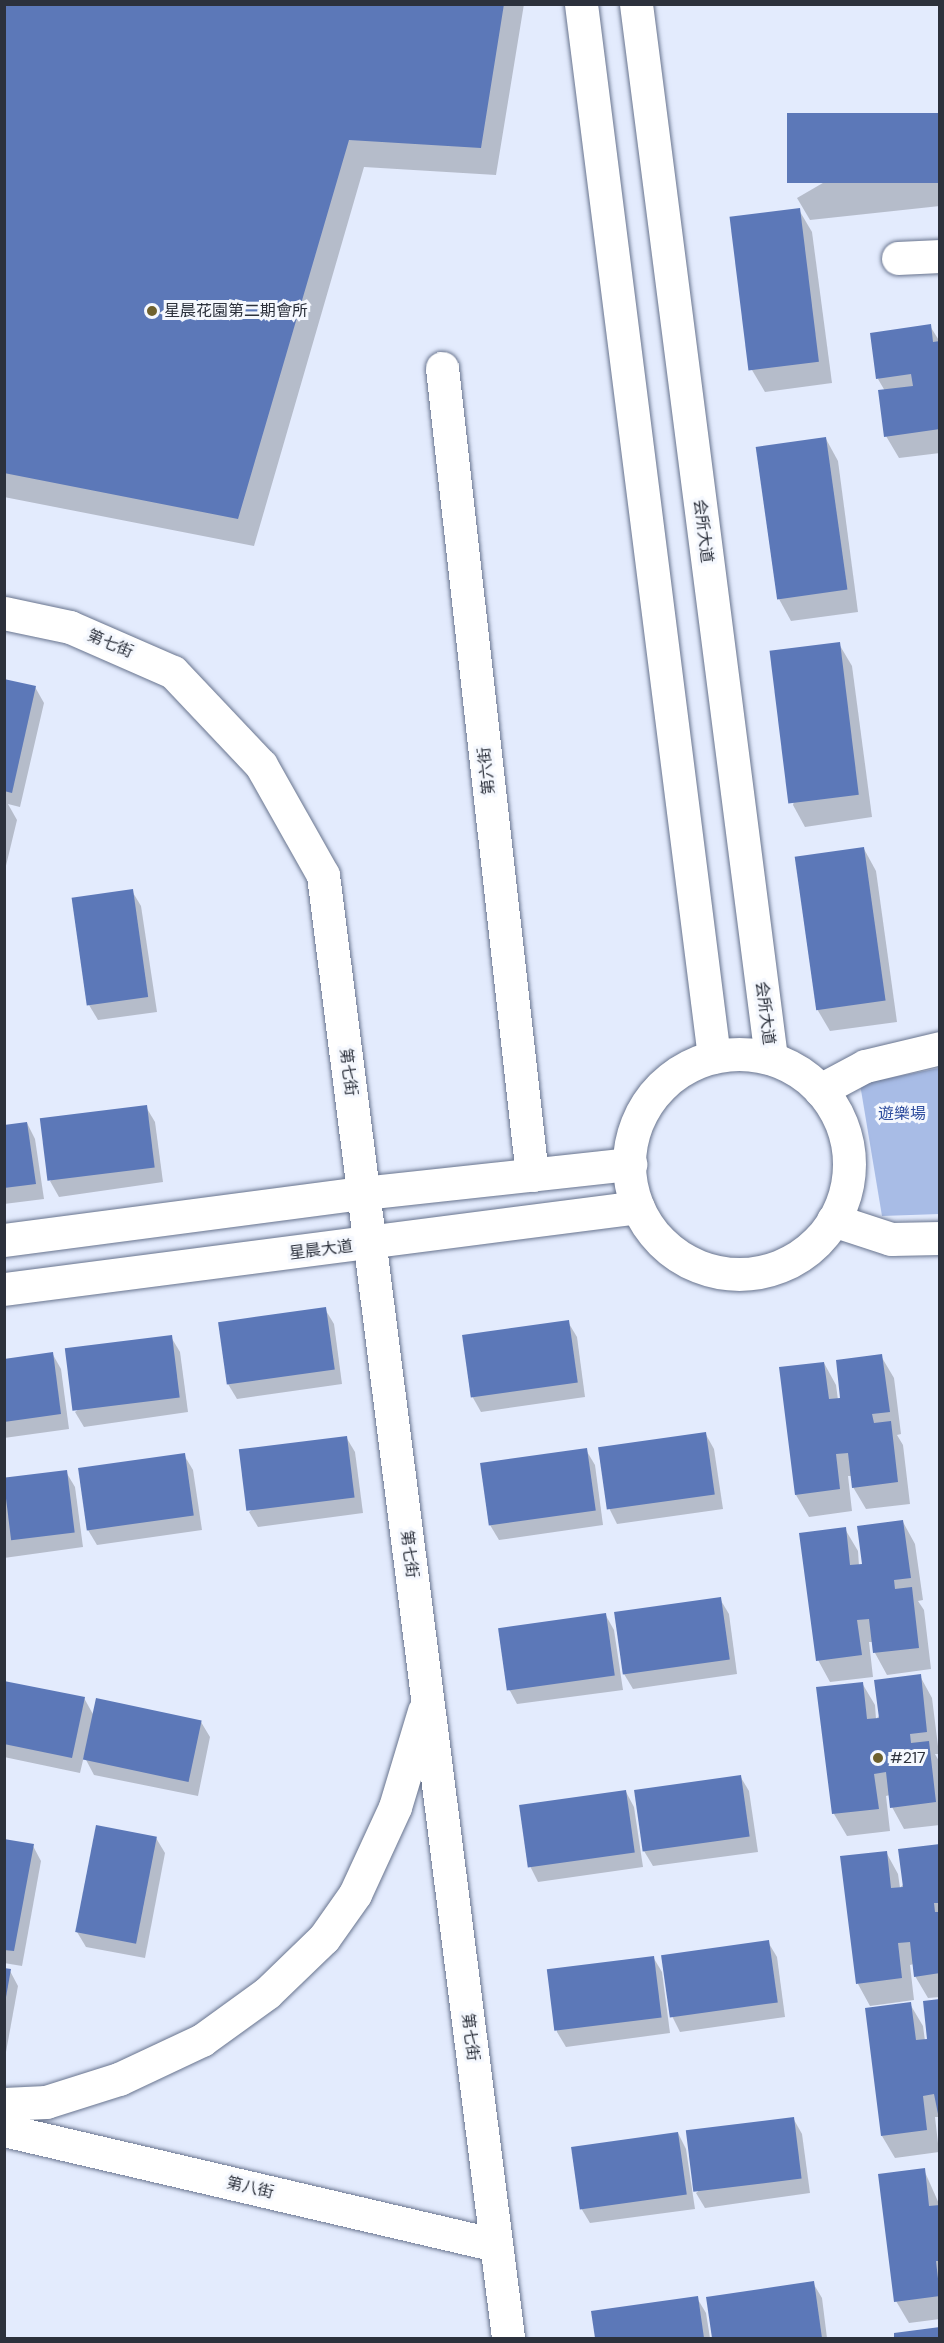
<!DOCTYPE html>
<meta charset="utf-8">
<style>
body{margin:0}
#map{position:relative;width:944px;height:2343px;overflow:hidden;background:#e3ebfd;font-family:"DM Sans","Noto Sans SC",sans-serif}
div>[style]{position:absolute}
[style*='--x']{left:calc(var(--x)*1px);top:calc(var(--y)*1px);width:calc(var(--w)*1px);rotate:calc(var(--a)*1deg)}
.green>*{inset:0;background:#a8bce6}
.shadow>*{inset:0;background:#0003}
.building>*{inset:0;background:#5c78b8;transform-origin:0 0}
.roads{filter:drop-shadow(0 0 2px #68748e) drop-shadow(0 0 2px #68748e)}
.minor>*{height:33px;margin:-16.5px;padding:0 16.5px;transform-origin:16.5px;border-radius:16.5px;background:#fff}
.minor>.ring{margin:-16.5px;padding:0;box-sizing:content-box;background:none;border:33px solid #fff;border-radius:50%}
.dots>*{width:16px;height:16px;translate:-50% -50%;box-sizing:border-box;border:3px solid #f5f8fe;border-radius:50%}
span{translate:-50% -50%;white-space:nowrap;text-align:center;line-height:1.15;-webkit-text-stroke:6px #f5f8fe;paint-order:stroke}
.poi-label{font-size:16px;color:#2c313c}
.left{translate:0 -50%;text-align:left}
.street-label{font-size:16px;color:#2c313c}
.park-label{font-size:16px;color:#314f9f}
.frame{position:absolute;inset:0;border:6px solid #2c313c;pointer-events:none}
</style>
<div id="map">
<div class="green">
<i style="clip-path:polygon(939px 1068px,939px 1214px,882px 1216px,860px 1084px)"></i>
</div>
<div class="shadow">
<i style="clip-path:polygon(4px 4px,524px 4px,496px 175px,364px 167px,254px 546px,4px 497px)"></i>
<i style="clip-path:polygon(940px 115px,940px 206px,810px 220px,797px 198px)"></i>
<i style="clip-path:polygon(799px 210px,812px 232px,832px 383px,765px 392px,752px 370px)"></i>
<i style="clip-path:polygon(930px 326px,940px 342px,940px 453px,899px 458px,886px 436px,885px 391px,878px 379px)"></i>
<i style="clip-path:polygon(826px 439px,838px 461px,858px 612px,791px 621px,779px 599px,758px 448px)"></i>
<i style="clip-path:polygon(839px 644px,852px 666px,872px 817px,805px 827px,793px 805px)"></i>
<i style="clip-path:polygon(4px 680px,35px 687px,44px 703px,20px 807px,8px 804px,17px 820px,4px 874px)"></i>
<i style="clip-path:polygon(864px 849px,876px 871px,897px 1022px,830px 1031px,817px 1009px)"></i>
<i style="clip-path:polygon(132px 891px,141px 906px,157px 1012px,98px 1020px,89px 1005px)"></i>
<i style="clip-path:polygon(146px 1107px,155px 1122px,163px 1182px,59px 1197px,50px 1181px)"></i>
<i style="clip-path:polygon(27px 1123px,35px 1139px,44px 1199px,4px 1204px,4px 1126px)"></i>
<i style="clip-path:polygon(325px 1309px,334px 1324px,342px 1384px,237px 1399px,228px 1384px,220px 1324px)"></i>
<i style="clip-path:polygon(568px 1322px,577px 1337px,585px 1397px,481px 1412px,472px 1396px)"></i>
<i style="clip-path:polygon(171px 1337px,180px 1352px,188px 1412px,84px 1427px,75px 1412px)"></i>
<i style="clip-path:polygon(52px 1353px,61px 1369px,69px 1429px,4px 1438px,4px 1360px)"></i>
<i style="clip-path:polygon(881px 1356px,894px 1378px,901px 1434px,897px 1435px,903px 1445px,910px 1504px,866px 1509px,853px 1487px,852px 1476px,848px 1476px,852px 1511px,809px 1517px,796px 1495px,824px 1363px,836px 1385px,838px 1400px)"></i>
<i style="clip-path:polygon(705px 1433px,714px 1449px,723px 1509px,617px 1524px,609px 1508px)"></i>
<i style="clip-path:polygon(346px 1437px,355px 1452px,363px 1513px,258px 1527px,249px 1512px)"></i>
<i style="clip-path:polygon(586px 1450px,595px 1465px,603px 1525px,499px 1540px,490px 1525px,482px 1465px)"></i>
<i style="clip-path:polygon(184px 1455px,193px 1470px,202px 1530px,97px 1545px,88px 1530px)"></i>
<i style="clip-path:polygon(66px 1472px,75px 1487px,83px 1547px,4px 1558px,4px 1480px)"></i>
<i style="clip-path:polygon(903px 1522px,915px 1544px,923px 1600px,918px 1601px,924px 1610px,931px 1669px,887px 1675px,875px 1653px,873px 1642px,869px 1642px,873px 1677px,830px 1682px,818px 1660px,845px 1529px,858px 1551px,859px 1566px,864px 1565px)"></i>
<i style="clip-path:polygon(720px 1599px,729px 1614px,737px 1674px,633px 1689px,624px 1674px)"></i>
<i style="clip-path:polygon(605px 1614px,614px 1630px,623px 1690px,517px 1704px,509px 1689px)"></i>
<i style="clip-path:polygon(920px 1676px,932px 1698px,939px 1754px,935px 1754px,940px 1763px,940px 1825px,904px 1829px,892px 1807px,890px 1795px,886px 1796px,890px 1831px,847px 1836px,834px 1814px,818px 1688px,862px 1683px,875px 1705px,876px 1719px)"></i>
<i style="clip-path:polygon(4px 1682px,84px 1698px,94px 1716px,201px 1722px,210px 1737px,198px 1796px,94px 1775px,84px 1756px,80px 1773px,4px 1757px)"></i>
<i style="clip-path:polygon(740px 1776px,749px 1791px,758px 1852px,653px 1866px,644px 1851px,636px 1791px)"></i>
<i style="clip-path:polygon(626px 1792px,634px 1807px,643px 1867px,538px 1882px,530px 1866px)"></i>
<i style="clip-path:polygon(156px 1838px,165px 1853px,145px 1958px,86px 1947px,77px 1932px)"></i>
<i style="clip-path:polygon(4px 1840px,33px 1846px,41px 1861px,22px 1966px,4px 1963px)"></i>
<i style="clip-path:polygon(940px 1845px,940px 1997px,928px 1998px,915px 1976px,914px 1964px,910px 1965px,914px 2000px,870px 2006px,858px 1984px,886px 1852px,898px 1874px,900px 1888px)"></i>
<i style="clip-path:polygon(768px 1942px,777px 1957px,785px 2017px,680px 2032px,672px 2016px)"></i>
<i style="clip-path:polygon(653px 1957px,662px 1972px,670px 2033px,566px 2047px,557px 2032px,548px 1972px)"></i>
<i style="clip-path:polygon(4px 1970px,10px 1971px,18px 1986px,4px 2063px)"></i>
<i style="clip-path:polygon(940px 2000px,940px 2123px,939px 2117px,935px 2117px,939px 2152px,895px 2158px,882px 2136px,910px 2004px,923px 2026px,925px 2041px,929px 2040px)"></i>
<i style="clip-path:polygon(793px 2118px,802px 2134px,810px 2193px,705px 2208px,696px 2193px)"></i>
<i style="clip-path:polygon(678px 2133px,686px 2149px,695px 2209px,590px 2223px,581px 2208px)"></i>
<i style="clip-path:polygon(924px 2170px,940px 2206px,940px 2319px,909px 2323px,896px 2301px)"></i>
<i style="clip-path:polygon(813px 2283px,822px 2298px,827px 2338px,714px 2338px,708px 2298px)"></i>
<i style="clip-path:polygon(697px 2298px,706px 2313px,710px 2338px,597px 2338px,593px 2313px)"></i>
<i style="clip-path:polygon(940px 2330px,940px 2338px,896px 2338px,895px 2335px)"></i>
</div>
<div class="building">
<i style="clip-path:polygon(4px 4px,504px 4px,481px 148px,349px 140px,238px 519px,4px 473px)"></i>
<i style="left:940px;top:113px;width:70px;height:153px;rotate:90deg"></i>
<i style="left:800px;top:208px;width:155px;height:71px;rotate:83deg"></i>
<i style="clip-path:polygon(931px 324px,933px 342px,940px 341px,940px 429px,884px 437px,878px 390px,913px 386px,911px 374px,876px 379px,870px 333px)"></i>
<i style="left:826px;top:437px;width:154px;height:71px;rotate:82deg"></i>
<i style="left:840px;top:642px;width:154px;height:71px;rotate:83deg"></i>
<i style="clip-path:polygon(4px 679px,36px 686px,12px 793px,4px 791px)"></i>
<i style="left:864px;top:847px;width:155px;height:70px;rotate:82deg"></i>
<i style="left:133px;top:889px;width:109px;height:62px;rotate:82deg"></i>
<i style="left:147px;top:1105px;width:63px;height:108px;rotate:83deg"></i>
<i style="clip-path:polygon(27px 1122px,36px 1184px,4px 1188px,4px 1125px)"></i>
<i style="left:326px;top:1307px;width:63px;height:109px;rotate:82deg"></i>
<i style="left:569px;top:1320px;width:63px;height:108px;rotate:82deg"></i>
<i style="left:172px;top:1335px;width:63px;height:108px;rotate:83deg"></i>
<i style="clip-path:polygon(53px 1352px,61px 1414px,4px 1422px,4px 1359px)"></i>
<i style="clip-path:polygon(882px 1354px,890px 1412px,872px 1414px,874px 1423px,891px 1421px,898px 1482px,852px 1488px,848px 1453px,836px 1454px,840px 1489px,795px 1495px,779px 1367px,824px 1362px,829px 1399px,840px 1398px,836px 1360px)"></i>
<i style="left:706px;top:1432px;width:63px;height:109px;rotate:82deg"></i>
<i style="left:347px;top:1436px;width:62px;height:109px;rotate:83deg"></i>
<i style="left:587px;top:1448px;width:63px;height:108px;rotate:82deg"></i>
<i style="left:185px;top:1453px;width:63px;height:108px;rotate:82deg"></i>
<i style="left:67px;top:1470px;width:63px;height:64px;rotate:83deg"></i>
<i style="clip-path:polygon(903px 1520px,911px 1578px,894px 1580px,895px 1589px,912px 1587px,919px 1648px,873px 1653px,869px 1619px,857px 1620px,862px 1655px,816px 1661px,799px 1533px,846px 1527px,850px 1565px,862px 1564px,857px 1526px)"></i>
<i style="left:721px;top:1597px;width:63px;height:108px;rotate:82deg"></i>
<i style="left:606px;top:1613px;width:63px;height:109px;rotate:82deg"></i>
<i style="clip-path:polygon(921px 1674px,927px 1732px,910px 1734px,911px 1743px,929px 1741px,936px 1802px,890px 1808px,886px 1772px,874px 1774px,879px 1809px,832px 1814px,816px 1687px,863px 1682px,867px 1719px,879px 1718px,874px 1680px)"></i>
<i style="clip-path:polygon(4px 1681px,85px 1697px,72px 1758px,4px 1744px)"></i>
<i style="left:96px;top:1698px;width:108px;height:63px;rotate:12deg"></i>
<i style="left:741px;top:1775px;width:62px;height:108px;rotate:82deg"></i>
<i style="left:626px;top:1790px;width:63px;height:108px;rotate:82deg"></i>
<i style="left:96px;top:1825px;width:62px;height:109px;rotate:11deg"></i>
<i style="clip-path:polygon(4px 1839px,34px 1844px,14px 1951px,4px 1950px)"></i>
<i style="clip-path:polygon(940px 1844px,940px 1903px,934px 1903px,935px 1912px,940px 1912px,940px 1973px,914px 1977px,910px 1942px,898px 1943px,902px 1978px,856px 1984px,840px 1856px,887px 1851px,891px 1888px,903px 1887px,898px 1849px)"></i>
<i style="left:769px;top:1940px;width:63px;height:109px;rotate:82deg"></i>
<i style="left:654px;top:1956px;width:62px;height:108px;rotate:83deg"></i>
<i style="clip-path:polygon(4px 1968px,11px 1969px,6px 1997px,4px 1997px)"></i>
<i style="clip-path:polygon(940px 1999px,940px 2124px,934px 2094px,923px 2096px,927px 2130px,881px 2136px,865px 2008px,911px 2002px,916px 2040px,927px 2039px,923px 2001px)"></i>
<i style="left:794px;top:2117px;width:62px;height:109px;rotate:83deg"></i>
<i style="left:678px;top:2132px;width:63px;height:108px;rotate:82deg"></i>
<i style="clip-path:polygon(925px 2168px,929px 2206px,940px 2205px,940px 2261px,936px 2261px,940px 2296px,894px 2302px,878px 2174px)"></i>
<i style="clip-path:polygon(814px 2281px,822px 2338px,712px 2338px,706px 2297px)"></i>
<i style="clip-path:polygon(698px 2296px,704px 2338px,595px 2338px,591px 2311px)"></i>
<i style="clip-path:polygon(940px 2327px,940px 2338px,894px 2338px,894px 2333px)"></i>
</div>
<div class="roads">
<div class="minor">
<i style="--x:581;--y:4;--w:1061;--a:82.8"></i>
<i style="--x:636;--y:4;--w:1063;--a:82.7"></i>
<i style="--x:898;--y:258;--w:42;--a:-2.7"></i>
<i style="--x:442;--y:368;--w:812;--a:83.64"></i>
<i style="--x:4;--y:613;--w:67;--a:12"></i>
<i style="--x:70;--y:627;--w:112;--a:23.6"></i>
<i style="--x:173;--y:672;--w:128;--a:46.6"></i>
<i style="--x:261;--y:765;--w:126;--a:60.6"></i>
<i style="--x:323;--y:875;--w:1475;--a:82.79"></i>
<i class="ring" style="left:629px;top:1054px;width:187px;height:187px"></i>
<i style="--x:820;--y:1090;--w:51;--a:-28.1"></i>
<i style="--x:865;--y:1066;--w:77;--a:-13.5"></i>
<i style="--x:833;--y:1220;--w:61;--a:18.1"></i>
<i style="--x:891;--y:1239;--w:49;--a:-1.2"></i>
<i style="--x:4;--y:1240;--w:362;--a:-7.5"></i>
<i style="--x:363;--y:1193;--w:269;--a:-6.2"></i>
<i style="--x:4;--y:1289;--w:639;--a:-7.37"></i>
<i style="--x:4;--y:2104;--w:42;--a:-2.7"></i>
<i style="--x:46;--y:2102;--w:77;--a:-17.5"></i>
<i style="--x:119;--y:2079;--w:92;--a:-25.2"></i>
<i style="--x:202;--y:2040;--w:80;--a:-35.9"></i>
<i style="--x:267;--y:1993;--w:79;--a:-44"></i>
<i style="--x:324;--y:1938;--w:54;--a:-54.8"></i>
<i style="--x:355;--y:1894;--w:96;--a:-65.3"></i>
<i style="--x:395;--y:1807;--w:100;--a:-73.2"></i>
<i style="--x:4;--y:2130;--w:505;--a:13.16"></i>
</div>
</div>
<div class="dots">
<i style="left:152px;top:311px;background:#6f612e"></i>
<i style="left:878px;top:1758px;background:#6f612e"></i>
</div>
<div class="poi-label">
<span class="left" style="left:164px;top:311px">星晨花園第二期會所</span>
<span class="left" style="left:890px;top:1758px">#217</span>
</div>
<div class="street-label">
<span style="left:703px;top:531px;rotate:83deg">会所大道</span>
<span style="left:110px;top:644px;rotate:23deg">第七街</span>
<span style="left:487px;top:771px;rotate:-96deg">第六街</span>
<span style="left:765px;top:1013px;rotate:83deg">会所大道</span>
<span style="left:348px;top:1072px;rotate:83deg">第七街</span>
<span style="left:321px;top:1250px;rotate:-7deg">星晨大道</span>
<span style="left:409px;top:1554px;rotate:83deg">第七街</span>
<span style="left:470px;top:2037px;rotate:83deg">第七街</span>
<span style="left:250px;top:2188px;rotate:13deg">第八街</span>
</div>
<div class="park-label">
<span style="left:902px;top:1114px">遊樂場</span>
</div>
<div class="frame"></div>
</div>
